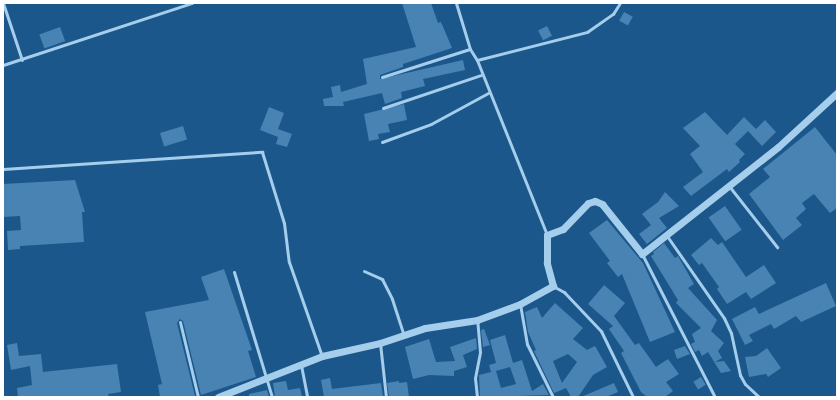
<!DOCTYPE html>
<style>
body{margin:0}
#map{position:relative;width:840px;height:400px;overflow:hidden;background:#1b578a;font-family:Figtree,sans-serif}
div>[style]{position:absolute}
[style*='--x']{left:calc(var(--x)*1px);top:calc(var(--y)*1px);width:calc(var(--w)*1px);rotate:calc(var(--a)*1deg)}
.building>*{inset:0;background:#4883b4;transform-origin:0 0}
.service>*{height:3px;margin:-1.5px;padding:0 1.5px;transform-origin:1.5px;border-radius:1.5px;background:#a5cdec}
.tertiary>*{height:7px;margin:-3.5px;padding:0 3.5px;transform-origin:3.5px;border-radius:3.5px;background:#a5cdec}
span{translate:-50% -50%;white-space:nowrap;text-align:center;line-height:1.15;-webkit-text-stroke:3px #1b578a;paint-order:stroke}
.frame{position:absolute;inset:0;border:4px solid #fff;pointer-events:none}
</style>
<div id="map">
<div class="building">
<i style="clip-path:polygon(402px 3px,431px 3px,438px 23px,441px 22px,452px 48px,403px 64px,403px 67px,380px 75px,380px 79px,463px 60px,465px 70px,423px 79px,425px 86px,401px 92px,402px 98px,385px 104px,382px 93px,343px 102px,344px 106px,324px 106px,323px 99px,333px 97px,331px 87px,340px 85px,341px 92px,367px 84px,363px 59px,416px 47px)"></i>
<i style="left:624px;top:12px;width:10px;height:10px;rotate:29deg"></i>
<i style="left:547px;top:26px;width:11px;height:10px;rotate:63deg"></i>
<i style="left:60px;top:27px;width:15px;height:22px;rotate:70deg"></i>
<i style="clip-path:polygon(404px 104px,407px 120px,388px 124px,390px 132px,378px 134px,379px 139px,369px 141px,364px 114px)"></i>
<i style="clip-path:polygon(269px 107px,284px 113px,278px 129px,292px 134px,287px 147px,276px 144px,278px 137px,260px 130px)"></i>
<i style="clip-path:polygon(705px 112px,727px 135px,744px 117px,756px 129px,765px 120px,776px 132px,762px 146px,748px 131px,735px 144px,745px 154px,739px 160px,740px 162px,729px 172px,727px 169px,691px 196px,683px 187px,703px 172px,690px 154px,700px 146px,683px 128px)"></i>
<i style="left:183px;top:126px;width:14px;height:24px;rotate:73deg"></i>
<i style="clip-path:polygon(815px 127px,837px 155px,837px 208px,830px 213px,814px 194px,802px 203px,806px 209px,796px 218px,802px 225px,783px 240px,749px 194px,770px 177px,763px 169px)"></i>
<i style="clip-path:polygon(75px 180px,85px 212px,82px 212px,84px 242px,20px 246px,20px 249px,8px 250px,7px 231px,21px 230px,20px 216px,3px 217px,3px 184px)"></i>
<i style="clip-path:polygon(665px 192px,679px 206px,659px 218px,667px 228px,647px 244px,639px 234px,651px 225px,642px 214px,658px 202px)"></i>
<i style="left:725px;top:206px;width:29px;height:20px;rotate:55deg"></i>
<i style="clip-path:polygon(607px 220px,643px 263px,675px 332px,650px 342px,622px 274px,618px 277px,607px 263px,610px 261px,589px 233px)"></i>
<i style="clip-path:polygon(711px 238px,718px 245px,722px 242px,746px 277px,764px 265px,776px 283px,751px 299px,746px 292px,727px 304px,717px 289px,719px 287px,702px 263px,699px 265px,691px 255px)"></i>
<i style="clip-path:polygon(664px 243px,675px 258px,678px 256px,694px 284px,688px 288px,717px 320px,711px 331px,724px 343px,718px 351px,722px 358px,715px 362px,724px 361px,731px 371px,721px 373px,708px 352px,702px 356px,699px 350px,695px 352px,691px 344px,695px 342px,692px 334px,701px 328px,676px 303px,678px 300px,651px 256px,654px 254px,653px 252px)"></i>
<i style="clip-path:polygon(224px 269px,252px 350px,248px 351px,256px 377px,201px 395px,183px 321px,180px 319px,177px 323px,195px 396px,160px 397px,158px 385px,162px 384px,145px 312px,209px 300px,201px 277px)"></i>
<i style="clip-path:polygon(826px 283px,836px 306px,801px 322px,796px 316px,774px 329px,771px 324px,749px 335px,753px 341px,745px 345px,732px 319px,755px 307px,759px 314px)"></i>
<i style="clip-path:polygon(604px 285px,625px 303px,614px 316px,635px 345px,639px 343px,656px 367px,668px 359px,679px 374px,666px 382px,673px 391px,665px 397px,647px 397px,641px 392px,621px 353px,624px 351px,609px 329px,613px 326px,588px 304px)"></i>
<i style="clip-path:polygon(evenodd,555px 303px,583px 328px,573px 339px,587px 350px,595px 346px,607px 367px,593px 375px,578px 397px,571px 397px,566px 388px,554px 393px,534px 351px,536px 350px,528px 332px,525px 312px,537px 307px,542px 318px,555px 303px,568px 354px,577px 362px,562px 383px,553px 361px,568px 354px)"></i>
<i style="clip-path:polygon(484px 329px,490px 345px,483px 347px,481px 330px)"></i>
<i style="clip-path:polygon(evenodd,505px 335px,513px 363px,522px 360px,532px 391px,543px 384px,549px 395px,480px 397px,479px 375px,491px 372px,489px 365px,496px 363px,490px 340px,505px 335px,510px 367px,516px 384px,501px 388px,496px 371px,510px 367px)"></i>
<i style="clip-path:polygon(476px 338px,477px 349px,463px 355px,467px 367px,454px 371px,454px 376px,429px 375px,413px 379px,405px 347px,429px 339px,436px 362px,455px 361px,450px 347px)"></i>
<i style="clip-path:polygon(17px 343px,19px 356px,41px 354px,43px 372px,117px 364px,121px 392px,108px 394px,109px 397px,18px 397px,17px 388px,32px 385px,30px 366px,11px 370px,7px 345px)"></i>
<i style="clip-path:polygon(685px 346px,690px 354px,677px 359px,674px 350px)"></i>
<i style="clip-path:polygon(767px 348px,781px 368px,768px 377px,766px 374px,749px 377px,745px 357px,756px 356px)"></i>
<i style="left:701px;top:377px;width:9px;height:9px;rotate:58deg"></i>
<i style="clip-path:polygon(330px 378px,332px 389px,381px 383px,383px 397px,324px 397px,321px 380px)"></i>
<i style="clip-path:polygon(286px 381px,288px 390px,300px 388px,302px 397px,275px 397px,273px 383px)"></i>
<i style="clip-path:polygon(399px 381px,399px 383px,407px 382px,409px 397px,389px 397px,387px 383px)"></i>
<i style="clip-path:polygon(614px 383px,618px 392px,606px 397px,581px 397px)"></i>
<i style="clip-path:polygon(267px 390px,269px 397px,249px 397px,249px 394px)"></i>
</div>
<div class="service">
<i style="--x:3;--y:3;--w:60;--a:71.6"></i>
<i style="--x:456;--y:3;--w:48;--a:73.1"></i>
<i style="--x:470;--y:49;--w:13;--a:58"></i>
<i style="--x:477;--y:60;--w:188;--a:68.2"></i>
<i style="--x:477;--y:60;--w:114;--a:-14.3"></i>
<i style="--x:587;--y:32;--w:32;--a:-35"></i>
<i style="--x:613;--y:14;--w:13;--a:-58"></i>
<i style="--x:3;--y:65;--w:199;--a:-18.2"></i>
<i style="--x:382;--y:77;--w:92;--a:-17.7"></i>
<i style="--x:383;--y:108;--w:103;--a:-18.6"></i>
<i style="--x:382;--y:142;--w:52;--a:-20.2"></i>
<i style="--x:431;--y:124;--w:65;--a:-28.5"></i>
<i style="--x:3;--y:169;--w:260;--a:-3.8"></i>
<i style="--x:262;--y:152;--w:74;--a:72.8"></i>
<i style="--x:284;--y:223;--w:39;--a:83"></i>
<i style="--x:289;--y:262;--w:100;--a:70.7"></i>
<i style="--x:729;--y:186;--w:78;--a:51.8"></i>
<i style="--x:667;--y:236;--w:100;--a:55.2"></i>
<i style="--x:724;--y:318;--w:17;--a:65"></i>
<i style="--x:731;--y:333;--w:43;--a:77.9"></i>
<i style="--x:740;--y:375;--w:10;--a:61"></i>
<i style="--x:745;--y:384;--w:19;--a:43"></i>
<i style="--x:642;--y:254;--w:161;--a:63"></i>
<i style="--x:364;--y:271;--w:20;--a:24"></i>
<i style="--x:382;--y:279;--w:22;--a:63"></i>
<i style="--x:392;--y:299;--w:38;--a:72"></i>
<i style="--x:234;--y:272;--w:131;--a:73.1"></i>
<i style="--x:553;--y:286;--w:13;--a:29"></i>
<i style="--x:564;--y:292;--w:54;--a:46.5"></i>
<i style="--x:601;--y:331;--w:73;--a:64.1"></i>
<i style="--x:520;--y:304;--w:41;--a:80.1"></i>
<i style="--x:527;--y:344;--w:59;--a:63.9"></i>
<i style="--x:180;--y:322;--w:77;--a:76.5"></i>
<i style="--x:380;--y:343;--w:54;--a:83.7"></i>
<i style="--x:301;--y:365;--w:33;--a:79"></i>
<i style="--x:477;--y:397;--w:19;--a:-96"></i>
<i style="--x:475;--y:378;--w:26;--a:-79"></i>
<i style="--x:480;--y:352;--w:32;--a:-95"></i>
</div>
<div class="tertiary">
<i style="--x:218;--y:397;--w:112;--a:-21.5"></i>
<i style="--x:322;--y:356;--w:59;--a:-12.6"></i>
<i style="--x:380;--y:343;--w:47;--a:-18.4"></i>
<i style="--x:425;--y:328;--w:53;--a:-8.7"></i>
<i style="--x:477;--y:320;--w:46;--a:-20.4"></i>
<i style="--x:520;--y:304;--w:38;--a:-29"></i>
<i style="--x:553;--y:286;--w:24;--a:-105"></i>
<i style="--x:547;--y:263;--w:28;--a:-90"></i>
<i style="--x:547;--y:235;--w:17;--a:-21"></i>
<i style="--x:563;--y:229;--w:36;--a:-46"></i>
<i style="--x:588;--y:203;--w:7;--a:-16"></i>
<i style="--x:595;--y:201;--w:8;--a:23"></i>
<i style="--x:602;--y:204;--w:64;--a:51.3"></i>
<i style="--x:642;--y:254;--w:173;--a:-38.2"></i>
<i style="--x:778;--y:147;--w:80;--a:-42.5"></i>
</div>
<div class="frame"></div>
</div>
